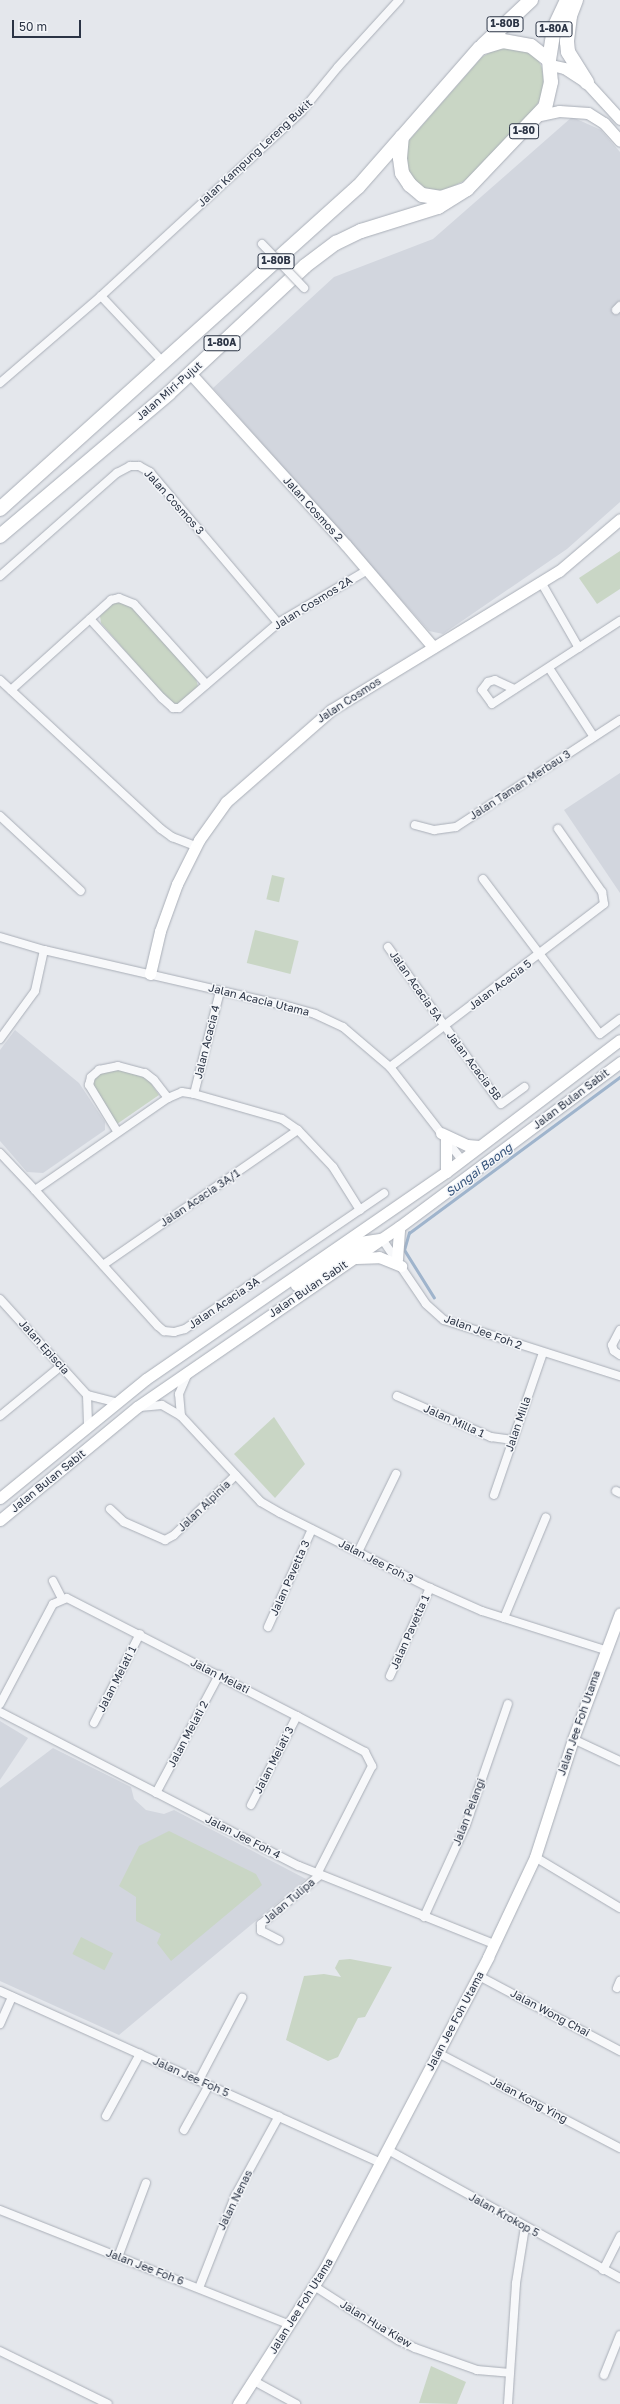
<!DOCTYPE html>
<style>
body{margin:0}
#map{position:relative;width:620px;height:2404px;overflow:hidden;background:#e4e7ec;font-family:"Golos Text",sans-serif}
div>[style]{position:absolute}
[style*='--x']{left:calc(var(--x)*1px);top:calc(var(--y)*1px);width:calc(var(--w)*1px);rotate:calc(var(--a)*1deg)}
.built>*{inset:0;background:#d2d6de}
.green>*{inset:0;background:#c9d6c5;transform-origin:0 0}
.stream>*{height:2.5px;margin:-1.25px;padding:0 1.25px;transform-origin:1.25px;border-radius:1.25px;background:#9fb4cc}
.roads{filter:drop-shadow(0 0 1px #a9aeb7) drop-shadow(0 0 1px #a9aeb7)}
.street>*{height:8px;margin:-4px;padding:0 4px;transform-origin:4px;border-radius:4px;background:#f7f8fa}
.secondary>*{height:11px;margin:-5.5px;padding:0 5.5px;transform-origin:5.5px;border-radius:5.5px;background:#fff}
.highway>*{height:14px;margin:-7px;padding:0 7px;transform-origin:7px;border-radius:7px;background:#fff}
.bridges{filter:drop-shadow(0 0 1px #a9aeb7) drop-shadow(0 0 1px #a9aeb7)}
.street-bridge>*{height:8px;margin:-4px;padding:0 4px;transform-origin:4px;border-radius:4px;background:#f7f8fa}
span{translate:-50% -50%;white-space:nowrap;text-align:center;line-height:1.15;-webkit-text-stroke:3px #f4f6f9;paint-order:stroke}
.shield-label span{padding:1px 3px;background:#f4f6f9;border:1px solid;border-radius:3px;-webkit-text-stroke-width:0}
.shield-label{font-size:10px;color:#2b3445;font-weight:700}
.street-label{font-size:11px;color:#2b3445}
.water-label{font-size:12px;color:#34527a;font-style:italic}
.scale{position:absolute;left:12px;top:20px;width:69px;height:18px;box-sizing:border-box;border:2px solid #2b3445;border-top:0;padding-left:5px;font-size:12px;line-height:14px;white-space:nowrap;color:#2b3445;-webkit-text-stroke:3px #f4f6f9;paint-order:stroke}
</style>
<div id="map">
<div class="built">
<i style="clip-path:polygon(572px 117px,601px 130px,620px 152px,620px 502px,567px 549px,443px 634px,429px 631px,213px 388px,334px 277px,433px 239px)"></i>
<i style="clip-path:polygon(620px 773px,620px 893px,564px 810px)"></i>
<i style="clip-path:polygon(15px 1030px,79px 1083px,105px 1122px,105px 1130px,43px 1173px,27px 1172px,0 1141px,0 1050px)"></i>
<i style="clip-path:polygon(0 1721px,28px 1738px,0 1780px)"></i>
<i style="clip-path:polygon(53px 1748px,131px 1787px,134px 1799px,146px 1810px,164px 1814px,174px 1810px,306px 1879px,119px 2035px,0 1981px,0 1788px)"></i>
</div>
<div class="green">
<i style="clip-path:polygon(502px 45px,529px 51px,538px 59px,542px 68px,545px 90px,540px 100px,533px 111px,478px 169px,464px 181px,441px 192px,424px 191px,408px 176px,405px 145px,482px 57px)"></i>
<i style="clip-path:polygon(620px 551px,620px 589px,597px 604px,579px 578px)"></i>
<i style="clip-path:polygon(115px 602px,124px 602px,132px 607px,196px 679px,198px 686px,195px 693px,180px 705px,170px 702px,165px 697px,101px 623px,100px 616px)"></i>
<i style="left:272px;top:875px;width:13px;height:25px;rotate:13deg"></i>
<i style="left:255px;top:930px;width:45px;height:34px;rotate:14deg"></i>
<i style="clip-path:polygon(117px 1068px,148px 1079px,159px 1095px,117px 1124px,91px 1081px,105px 1071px)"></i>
<i style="clip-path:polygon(274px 1417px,305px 1464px,275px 1498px,234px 1454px)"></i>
<i style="clip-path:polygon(169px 1831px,256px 1874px,262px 1885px,171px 1961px,157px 1943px,161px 1934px,136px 1921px,136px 1897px,119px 1886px,139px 1846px)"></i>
<i style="left:81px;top:1937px;width:36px;height:19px;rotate:27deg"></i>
<i style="clip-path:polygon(350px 1959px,392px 1967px,365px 2017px,358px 2018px,338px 2057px,328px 2061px,286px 2040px,304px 1976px,324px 1974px,341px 1977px,335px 1968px,339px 1960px)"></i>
<i style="clip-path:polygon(431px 2366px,466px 2382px,457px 2404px,419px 2403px)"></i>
</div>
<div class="stream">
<i style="--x:434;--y:1298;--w:57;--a:-122"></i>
<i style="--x:404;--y:1250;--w:18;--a:-74"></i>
<i style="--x:409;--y:1233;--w:262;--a:-36.5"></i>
</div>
<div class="roads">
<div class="street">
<i style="--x:101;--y:296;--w:89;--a:46.8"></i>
<i style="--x:616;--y:310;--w:6;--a:-45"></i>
<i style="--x:0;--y:383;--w:133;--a:-40.7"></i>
<i style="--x:101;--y:296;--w:272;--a:-42.6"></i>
<i style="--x:301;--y:112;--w:58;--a:-50.6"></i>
<i style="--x:338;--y:67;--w:91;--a:-47.7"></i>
<i style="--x:0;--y:576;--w:156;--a:-41.4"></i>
<i style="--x:117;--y:473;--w:15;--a:-28"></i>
<i style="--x:130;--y:466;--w:9;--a:0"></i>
<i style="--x:139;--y:466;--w:13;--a:29"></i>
<i style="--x:150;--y:472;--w:198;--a:49.7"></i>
<i style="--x:541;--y:582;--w:76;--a:60.1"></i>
<i style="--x:90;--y:619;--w:107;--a:47.7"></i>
<i style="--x:162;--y:698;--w:15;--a:42"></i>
<i style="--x:173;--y:708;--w:6;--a:0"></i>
<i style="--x:179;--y:708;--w:130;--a:-40.6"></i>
<i style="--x:278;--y:623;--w:102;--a:-30.6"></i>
<i style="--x:549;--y:668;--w:82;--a:56.9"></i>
<i style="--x:0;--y:680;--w:219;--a:42.8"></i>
<i style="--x:161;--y:829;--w:14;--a:36"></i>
<i style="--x:172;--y:837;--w:25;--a:21"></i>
<i style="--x:514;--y:689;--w:21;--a:-155"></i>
<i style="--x:495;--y:680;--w:7;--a:164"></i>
<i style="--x:488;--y:682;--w:10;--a:127"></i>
<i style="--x:482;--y:690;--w:17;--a:54"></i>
<i style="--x:492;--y:704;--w:153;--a:-33"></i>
<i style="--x:11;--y:690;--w:135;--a:-42"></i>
<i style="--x:111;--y:600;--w:8;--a:-14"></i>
<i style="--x:119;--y:598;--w:16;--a:22"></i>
<i style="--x:134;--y:604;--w:108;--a:48"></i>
<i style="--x:0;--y:816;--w:110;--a:42.8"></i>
<i style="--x:415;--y:825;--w:20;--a:15"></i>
<i style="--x:434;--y:830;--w:22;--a:-8"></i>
<i style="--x:456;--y:827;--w:196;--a:-33.1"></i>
<i style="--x:483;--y:879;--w:194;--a:53"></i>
<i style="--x:600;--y:1034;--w:25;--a:-37"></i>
<i style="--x:0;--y:937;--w:46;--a:16.5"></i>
<i style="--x:44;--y:950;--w:253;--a:13"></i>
<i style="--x:291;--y:1007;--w:25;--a:16"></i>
<i style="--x:315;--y:1014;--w:31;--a:25"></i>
<i style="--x:343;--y:1027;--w:62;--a:40.4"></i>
<i style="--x:390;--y:1067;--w:118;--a:52.3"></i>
<i style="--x:388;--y:947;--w:193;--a:54.3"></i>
<i style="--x:501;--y:1104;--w:29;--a:-36"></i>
<i style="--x:0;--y:1039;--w:59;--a:-53.9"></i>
<i style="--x:35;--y:991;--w:42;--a:-77.6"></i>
<i style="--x:390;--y:1067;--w:269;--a:-37.3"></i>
<i style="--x:604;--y:904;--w:12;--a:-99"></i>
<i style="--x:602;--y:892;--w:77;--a:-124.9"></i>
<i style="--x:194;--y:1094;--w:106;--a:-75.8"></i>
<i style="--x:117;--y:1131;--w:54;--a:-121.3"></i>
<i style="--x:89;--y:1085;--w:8;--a:-76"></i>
<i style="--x:91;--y:1077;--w:11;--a:-41"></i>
<i style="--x:99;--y:1070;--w:19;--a:-12"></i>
<i style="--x:118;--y:1066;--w:28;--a:15"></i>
<i style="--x:145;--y:1073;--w:11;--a:38"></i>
<i style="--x:154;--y:1080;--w:23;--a:52"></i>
<i style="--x:0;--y:1153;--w:51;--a:46.6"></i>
<i style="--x:35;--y:1190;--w:162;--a:-34.7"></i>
<i style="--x:168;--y:1098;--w:15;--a:-23"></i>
<i style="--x:182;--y:1092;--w:12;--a:9"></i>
<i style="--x:194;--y:1094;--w:91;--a:15.9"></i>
<i style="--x:282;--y:1119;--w:19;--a:35"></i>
<i style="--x:298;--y:1130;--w:51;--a:46.6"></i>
<i style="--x:333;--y:1167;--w:51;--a:57.9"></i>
<i style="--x:35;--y:1190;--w:183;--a:47.9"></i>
<i style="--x:158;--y:1326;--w:8;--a:40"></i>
<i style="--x:164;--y:1331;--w:10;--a:6"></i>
<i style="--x:174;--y:1332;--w:11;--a:-15"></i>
<i style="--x:185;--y:1329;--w:241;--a:-34.3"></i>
<i style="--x:382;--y:1239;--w:78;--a:55.9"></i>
<i style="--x:426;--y:1304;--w:24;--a:42"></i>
<i style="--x:444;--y:1320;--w:185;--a:17.7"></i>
<i style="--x:103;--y:1265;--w:237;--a:-34.7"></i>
<i style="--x:0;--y:1299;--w:130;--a:47.8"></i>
<i style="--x:87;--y:1395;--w:30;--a:14"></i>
<i style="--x:620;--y:1330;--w:17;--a:118"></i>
<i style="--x:612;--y:1345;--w:6;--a:72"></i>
<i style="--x:614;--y:1351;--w:7;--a:34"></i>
<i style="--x:87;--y:1395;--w:29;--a:88"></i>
<i style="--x:397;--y:1396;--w:103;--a:23.6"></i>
<i style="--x:491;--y:1437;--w:22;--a:8"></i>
<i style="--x:140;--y:1407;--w:22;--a:-5"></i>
<i style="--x:162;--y:1405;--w:22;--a:30"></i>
<i style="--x:181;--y:1416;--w:117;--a:47.1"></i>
<i style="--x:261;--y:1502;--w:22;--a:30"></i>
<i style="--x:280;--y:1513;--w:168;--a:26.6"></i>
<i style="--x:430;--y:1588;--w:57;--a:23.9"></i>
<i style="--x:482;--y:1611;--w:129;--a:17.6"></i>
<i style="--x:0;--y:1416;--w:79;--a:-39.3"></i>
<i style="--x:181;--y:1416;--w:22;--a:-95"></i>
<i style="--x:179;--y:1394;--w:21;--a:-67"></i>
<i style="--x:616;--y:1491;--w:4;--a:27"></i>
<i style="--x:494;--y:1495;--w:150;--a:-71"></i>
<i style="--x:110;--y:1509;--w:19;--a:43"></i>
<i style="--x:124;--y:1522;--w:45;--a:23.7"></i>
<i style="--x:165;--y:1540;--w:10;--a:-29"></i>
<i style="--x:174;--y:1535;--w:86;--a:-44.1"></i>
<i style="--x:358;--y:1552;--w:87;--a:-64"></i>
<i style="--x:53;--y:1581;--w:20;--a:63"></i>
<i style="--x:504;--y:1618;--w:109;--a:-67.4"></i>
<i style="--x:268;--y:1627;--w:107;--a:-65.8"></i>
<i style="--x:390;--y:1676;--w:97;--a:-65.6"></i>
<i style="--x:0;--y:1704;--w:113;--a:-62.1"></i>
<i style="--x:53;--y:1604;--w:15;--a:-23"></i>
<i style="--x:67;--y:1598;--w:259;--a:27.2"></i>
<i style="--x:297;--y:1716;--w:77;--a:27.9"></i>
<i style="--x:365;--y:1752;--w:16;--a:63"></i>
<i style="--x:372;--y:1766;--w:121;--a:117"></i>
<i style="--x:0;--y:1712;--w:336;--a:27.3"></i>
<i style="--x:299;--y:1866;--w:210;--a:21.8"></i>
<i style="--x:94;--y:1723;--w:100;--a:-62.7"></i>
<i style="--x:573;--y:1739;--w:52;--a:25.1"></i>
<i style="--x:156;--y:1793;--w:134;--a:-61.9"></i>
<i style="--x:251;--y:1805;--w:100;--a:-62.7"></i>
<i style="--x:535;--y:1857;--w:99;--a:31"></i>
<i style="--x:424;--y:1917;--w:101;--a:-65.5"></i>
<i style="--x:466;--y:1825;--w:128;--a:-70.9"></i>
<i style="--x:279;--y:1940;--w:20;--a:-153"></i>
<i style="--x:261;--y:1931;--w:7;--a:-90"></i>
<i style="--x:261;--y:1924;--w:77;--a:-39.7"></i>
<i style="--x:479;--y:1976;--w:160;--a:28"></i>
<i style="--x:617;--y:1988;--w:8;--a:-67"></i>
<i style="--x:0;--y:1991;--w:418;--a:24.3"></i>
<i style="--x:0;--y:2024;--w:30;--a:-66"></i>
<i style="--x:438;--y:2053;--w:205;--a:27.6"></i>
<i style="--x:199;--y:2080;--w:93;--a:-62.3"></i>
<i style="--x:106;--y:2116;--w:71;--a:-61.3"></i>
<i style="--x:184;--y:2130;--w:51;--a:-60.9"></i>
<i style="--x:388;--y:2150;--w:265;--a:28.9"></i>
<i style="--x:0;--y:2210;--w:312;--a:21.6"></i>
<i style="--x:118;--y:2257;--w:79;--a:-69.3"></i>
<i style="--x:603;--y:2270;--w:38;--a:-63"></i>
<i style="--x:314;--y:2286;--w:100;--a:32.7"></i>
<i style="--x:398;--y:2340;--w:19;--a:25"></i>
<i style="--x:415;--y:2348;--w:66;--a:19.5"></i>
<i style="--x:477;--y:2370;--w:33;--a:5"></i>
<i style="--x:199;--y:2288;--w:99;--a:-68.6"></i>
<i style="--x:235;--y:2196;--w:91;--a:-61.2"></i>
<i style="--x:0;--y:2351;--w:120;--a:26.1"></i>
<i style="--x:604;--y:2375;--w:43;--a:-68.2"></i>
<i style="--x:254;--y:2381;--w:48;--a:28.7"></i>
<i style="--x:508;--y:2404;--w:121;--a:-86.2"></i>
<i style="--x:516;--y:2283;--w:57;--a:-80.9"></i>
</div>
<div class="secondary">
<i style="--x:551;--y:65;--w:13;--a:13"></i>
<i style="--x:564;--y:68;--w:27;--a:33"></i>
<i style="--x:587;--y:83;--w:49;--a:47.5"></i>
<i style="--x:540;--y:115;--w:19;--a:-12"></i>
<i style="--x:559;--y:111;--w:29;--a:4"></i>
<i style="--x:588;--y:113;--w:19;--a:32"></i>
<i style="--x:604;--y:123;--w:24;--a:48"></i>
<i style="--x:190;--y:373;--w:232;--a:47.8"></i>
<i style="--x:346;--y:545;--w:134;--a:49.5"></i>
<i style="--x:150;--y:974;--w:44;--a:-76.9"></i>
<i style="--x:160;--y:931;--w:50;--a:-70.1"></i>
<i style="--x:177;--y:884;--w:49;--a:-63.4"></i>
<i style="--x:199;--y:840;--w:47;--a:-54.6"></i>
<i style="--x:226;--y:802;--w:140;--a:-41.2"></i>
<i style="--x:331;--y:710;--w:267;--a:-31.4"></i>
<i style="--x:559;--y:571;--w:80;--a:-40.4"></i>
<i style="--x:441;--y:1133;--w:29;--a:25"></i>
<i style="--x:467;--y:1145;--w:12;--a:5"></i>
<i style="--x:446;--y:1172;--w:33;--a:-90"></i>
<i style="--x:356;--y:1258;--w:23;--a:-2"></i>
<i style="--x:379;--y:1257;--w:24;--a:22"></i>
<i style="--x:397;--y:1259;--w:32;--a:-86"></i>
<i style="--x:296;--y:1285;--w:77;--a:-33.9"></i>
<i style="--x:360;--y:1242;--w:20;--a:-9"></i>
<i style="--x:0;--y:1498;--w:188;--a:-39.2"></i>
<i style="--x:146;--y:1379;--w:364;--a:-34.6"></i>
<i style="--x:446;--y:1172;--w:218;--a:-37.2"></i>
<i style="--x:0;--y:1520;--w:178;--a:-39.5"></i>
<i style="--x:137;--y:1407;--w:318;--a:-34.5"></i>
<i style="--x:399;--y:1227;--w:276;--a:-36.7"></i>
<i style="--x:238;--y:2404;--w:161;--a:-57.4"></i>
<i style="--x:325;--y:2268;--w:351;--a:-62.3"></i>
<i style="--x:488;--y:1957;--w:110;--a:-64.8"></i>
<i style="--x:535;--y:1857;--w:124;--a:-72.1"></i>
<i style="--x:573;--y:1739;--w:134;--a:-69.5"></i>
</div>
<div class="highway">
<i style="--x:576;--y:0;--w:17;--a:111"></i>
<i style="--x:570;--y:16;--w:26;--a:97"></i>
<i style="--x:567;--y:42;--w:10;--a:84"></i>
<i style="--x:568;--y:52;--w:36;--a:58"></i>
<i style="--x:503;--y:41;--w:28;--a:10"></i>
<i style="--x:531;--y:46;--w:23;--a:38"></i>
<i style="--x:549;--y:60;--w:22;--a:85"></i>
<i style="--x:551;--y:82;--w:26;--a:103"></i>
<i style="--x:545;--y:107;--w:113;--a:133.6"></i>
<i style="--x:467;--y:189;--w:28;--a:161"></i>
<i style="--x:441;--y:198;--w:19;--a:-171"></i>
<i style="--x:422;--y:195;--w:16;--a:-140"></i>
<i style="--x:410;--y:185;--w:14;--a:-124"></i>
<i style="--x:402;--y:173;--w:15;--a:-98"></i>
<i style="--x:400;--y:158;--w:21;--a:-85"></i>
<i style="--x:402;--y:137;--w:118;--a:-48.8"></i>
<i style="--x:480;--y:48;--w:24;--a:-17"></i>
<i style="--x:483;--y:45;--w:66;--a:-43.2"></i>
<i style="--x:549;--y:60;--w:32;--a:-81"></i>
<i style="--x:554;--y:28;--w:31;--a:-65"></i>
<i style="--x:0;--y:509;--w:482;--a:-42"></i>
<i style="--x:358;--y:187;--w:67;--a:-48.7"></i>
<i style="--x:0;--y:536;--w:221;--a:-40.2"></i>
<i style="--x:169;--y:393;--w:186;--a:-43"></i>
<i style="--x:305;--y:266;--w:39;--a:-37"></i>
<i style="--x:336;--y:243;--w:28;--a:-26"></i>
<i style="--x:361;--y:231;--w:81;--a:-17.3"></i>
<i style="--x:438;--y:207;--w:34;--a:-32"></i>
</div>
</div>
<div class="bridges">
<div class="street-bridge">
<i style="--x:262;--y:244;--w:61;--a:46.3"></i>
</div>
</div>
<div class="shield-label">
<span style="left:505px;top:24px">1-80B</span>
<span style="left:554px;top:29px">1-80A</span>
<span style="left:524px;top:131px">1-80</span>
<span style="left:276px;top:261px">1-80B</span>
<span style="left:222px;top:343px">1-80A</span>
</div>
<div class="street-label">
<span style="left:255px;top:153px;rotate:-43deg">Jalan Kampung Lereng Bukit</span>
<span style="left:169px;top:391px;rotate:-41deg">Jalan Miri-Pujut</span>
<span style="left:174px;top:502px;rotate:48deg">Jalan Cosmos 3</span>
<span style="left:313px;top:509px;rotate:48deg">Jalan Cosmos 2</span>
<span style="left:313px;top:603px;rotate:-32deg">Jalan Cosmos 2A</span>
<span style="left:349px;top:700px;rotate:-33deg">Jalan Cosmos</span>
<span style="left:520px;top:785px;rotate:-33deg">Jalan Taman Merbau 3</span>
<span style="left:500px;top:985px;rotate:-37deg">Jalan Acacia 5</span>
<span style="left:416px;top:986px;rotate:55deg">Jalan Acacia 5A</span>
<span style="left:259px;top:1000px;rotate:14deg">Jalan Acacia Utama</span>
<span style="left:207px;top:1042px;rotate:-76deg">Jalan Acacia 4</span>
<span style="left:474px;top:1066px;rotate:53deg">Jalan Acacia 5B</span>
<span style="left:571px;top:1099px;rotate:-37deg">Jalan Bulan Sabit</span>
<span style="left:200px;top:1198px;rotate:-34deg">Jalan Acacia 3A/1</span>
<span style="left:308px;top:1289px;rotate:-34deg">Jalan Bulan Sabit</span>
<span style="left:224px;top:1303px;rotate:-34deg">Jalan Acacia 3A</span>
<span style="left:483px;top:1332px;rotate:20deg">Jalan Jee Foh 2</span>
<span style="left:44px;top:1347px;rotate:48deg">Jalan Episcia</span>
<span style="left:454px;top:1421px;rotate:24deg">Jalan Milla 1</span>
<span style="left:518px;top:1424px;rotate:-71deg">Jalan Milla</span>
<span style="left:48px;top:1481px;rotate:-39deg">Jalan Bulan Sabit</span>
<span style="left:204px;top:1506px;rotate:-44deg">Jalan Alpinia</span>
<span style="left:376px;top:1561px;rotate:27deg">Jalan Jee Foh 3</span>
<span style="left:290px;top:1578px;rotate:-66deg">Jalan Pavetta 3</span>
<span style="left:410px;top:1632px;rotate:-66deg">Jalan Pavetta 1</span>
<span style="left:220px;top:1676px;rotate:27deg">Jalan Melati</span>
<span style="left:117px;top:1679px;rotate:-63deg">Jalan Melati 1</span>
<span style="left:579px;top:1723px;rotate:-71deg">Jalan Jee Foh Utama</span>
<span style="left:188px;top:1734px;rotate:-62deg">Jalan Melati 2</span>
<span style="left:274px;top:1760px;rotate:-63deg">Jalan Melati 3</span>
<span style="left:469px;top:1812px;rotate:-69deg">Jalan Pelangi</span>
<span style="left:243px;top:1837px;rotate:27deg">Jalan Jee Foh 4</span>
<span style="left:289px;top:1901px;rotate:-40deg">Jalan Tulipa</span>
<span style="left:550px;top:2013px;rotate:28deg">Jalan Wong Chai</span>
<span style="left:455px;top:2021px;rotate:-62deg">Jalan Jee Foh Utama</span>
<span style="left:191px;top:2077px;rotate:24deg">Jalan Jee Foh 5</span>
<span style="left:529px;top:2100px;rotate:28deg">Jalan Kong Ying</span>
<span style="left:235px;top:2200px;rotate:-64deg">Jalan Nenas</span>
<span style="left:504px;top:2215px;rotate:29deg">Jalan Krokop 5</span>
<span style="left:145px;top:2267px;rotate:21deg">Jalan Jee Foh 6</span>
<span style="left:301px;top:2306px;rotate:-58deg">Jalan Jee Foh Utama</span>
<span style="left:376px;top:2324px;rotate:31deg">Jalan Hua Kiew</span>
</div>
<div class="water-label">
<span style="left:479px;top:1170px;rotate:-37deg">Sungai Baong</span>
</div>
<div class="scale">50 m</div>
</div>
